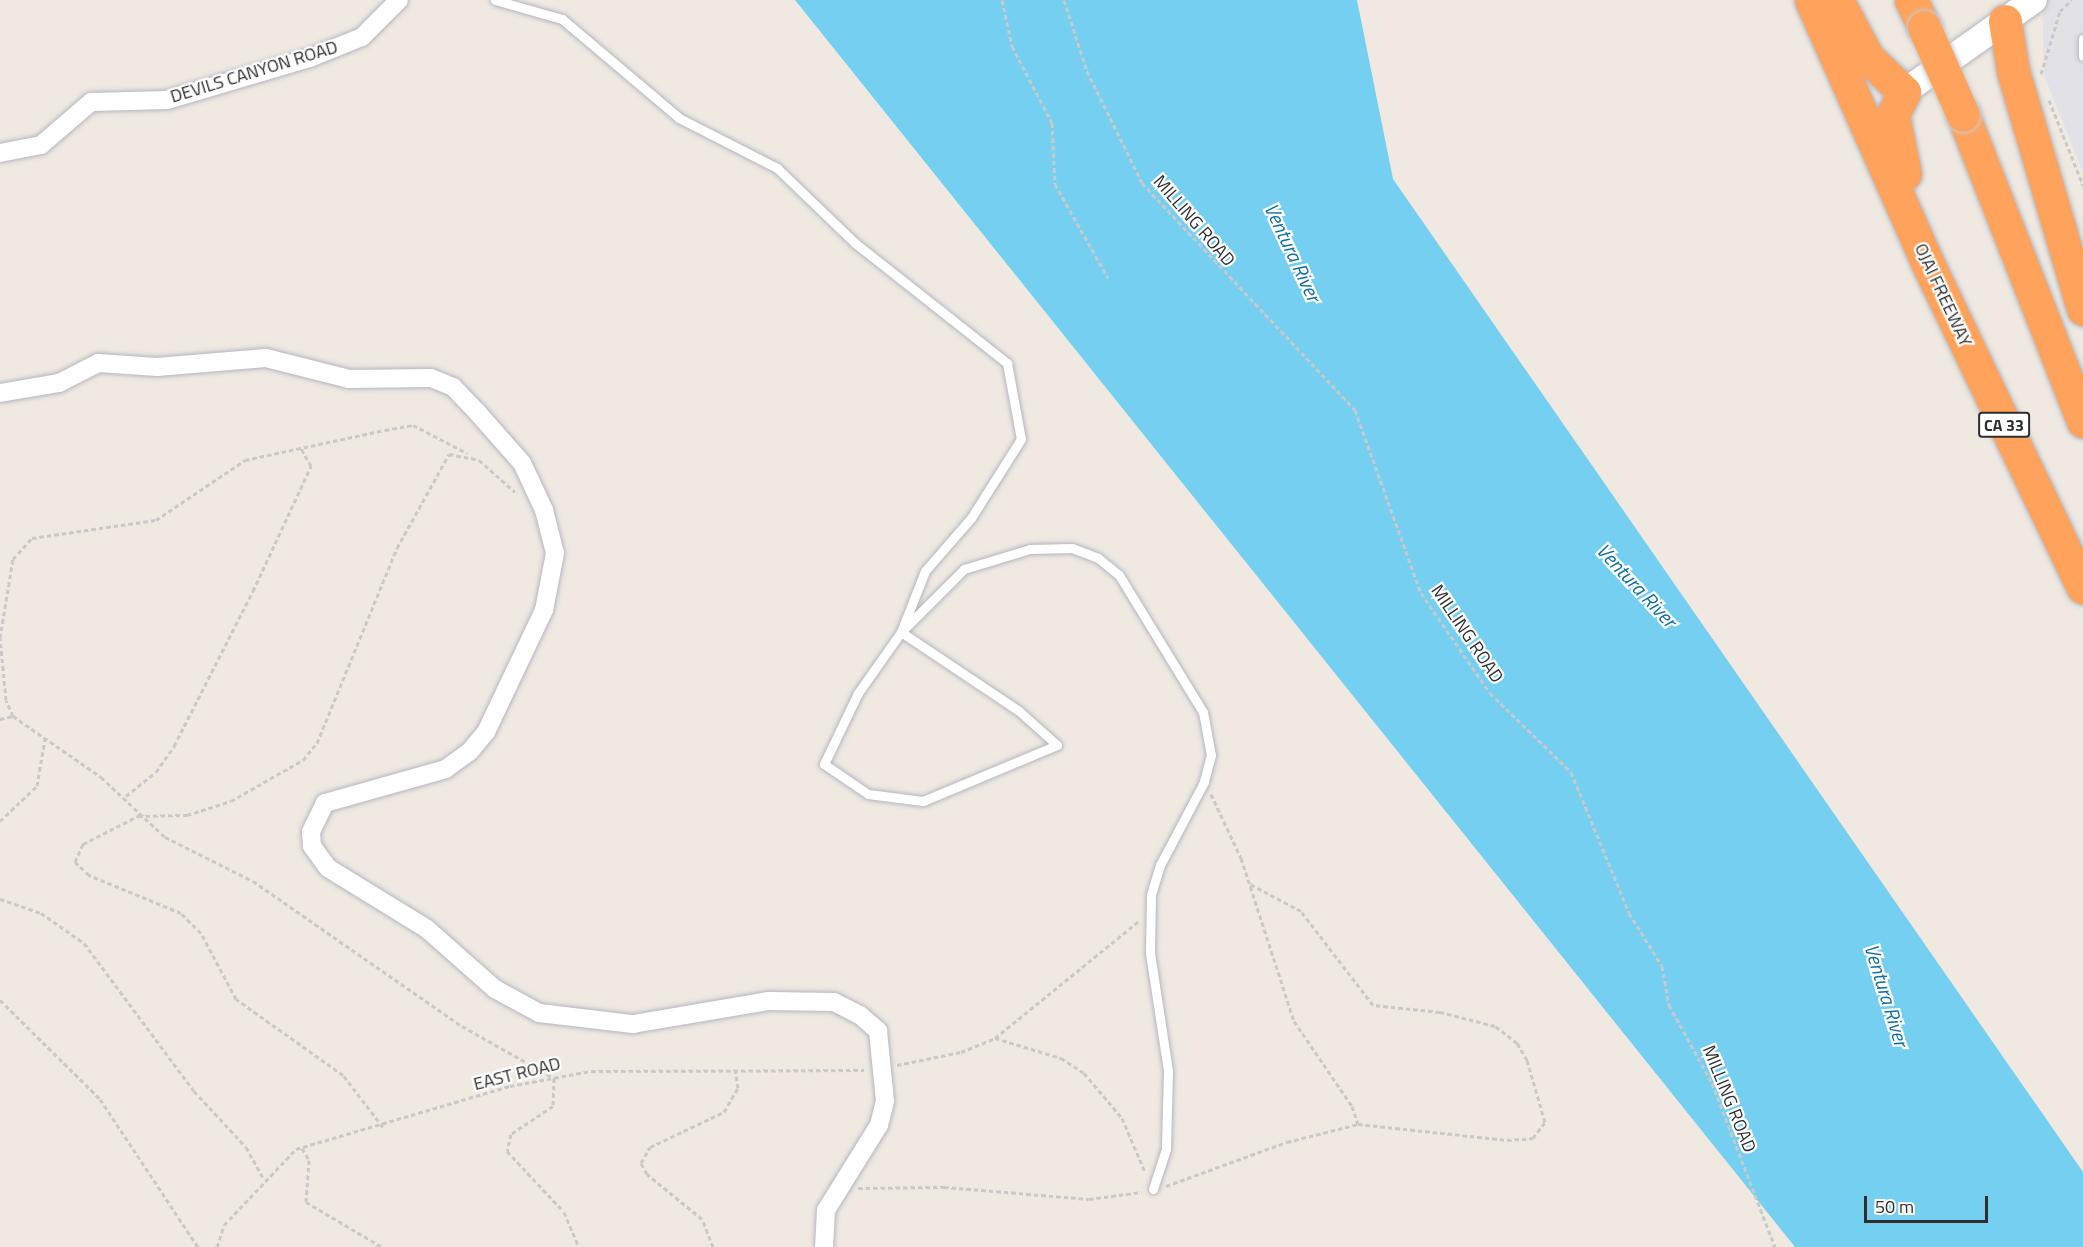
<!DOCTYPE html>
<style>
body{margin:0}
#map{position:relative;width:2083px;height:1247px;overflow:hidden;background:#efe9e1;font-family:"Titillium Web",sans-serif}
div>[style]{position:absolute}
[style*='--x']{left:calc(var(--x)*1px);top:calc(var(--y)*1px);width:calc(var(--w)*1px);rotate:calc(var(--a)*1deg)}
.industrial>*{inset:0;background:#e3e1e8}
.water>*{inset:0;background:#75cff0}
.path>*{height:3px;margin-top:-1.5px;transform-origin:0;background:repeating-linear-gradient(90deg,#c9c9c9 0 4.5px,transparent 0 7.5px)}
.roads{filter:drop-shadow(0 0 2px #b4b7c1) drop-shadow(0 0 2px #b4b7c1)}
.lane>*{height:9px;margin:-4.5px;padding:0 4.5px;transform-origin:4.5px;border-radius:4.5px;background:#fff}
.street>*{height:18px;margin:-9px;padding:0 9px;transform-origin:9px;border-radius:9px;background:#fff}
.secondary>*{height:26px;margin:-13px;padding:0 13px;transform-origin:13px;border-radius:13px;background:#fff}
.highway>*{height:33px;margin:-16.5px;padding:0 16.5px;transform-origin:16.5px;border-radius:16.5px;background:#ffa35c}
.bridges{filter:drop-shadow(0 0 2px #c9c9c9) drop-shadow(0 0 2px #c9c9c9)}
.highway-bridge>*{height:33px;margin:-16.5px;padding:0 16.5px;transform-origin:16.5px;border-radius:16.5px;background:#ffa35c}
span{translate:-50% -50%;white-space:nowrap;text-align:center;line-height:1.15;-webkit-text-stroke:4.5px #fff;paint-order:stroke}
.shield-label span{padding:2px 4px;background:#fff;border:2px solid;border-radius:4px;-webkit-text-stroke-width:0}
.shield-label{font-size:16px;color:#2e2e2e;font-weight:700}
.street-label{font-size:18px;color:#2e2e2e}
.water-label{font-size:20px;color:#0d6fa3;font-style:italic}
.scale{position:absolute;left:1864px;top:1196px;width:124px;height:27px;box-sizing:border-box;border:3px solid #2e2e2e;border-top:0;padding-left:8px;font-size:18px;line-height:21px;white-space:nowrap;color:#2e2e2e;-webkit-text-stroke:4px #fff;paint-order:stroke}
</style>
<div id="map">
<div class="industrial">
<i style="clip-path:polygon(2042px 0,2083px 0,2083px 172px,2044px 75px)"></i>
</div>
<div class="water">
<i style="clip-path:polygon(795px 0,1357px 0,1393px 179px,2083px 1172px,2083px 1247px,1795px 1247px)"></i>
</div>
<div class="path">
<i style="--x:1002;--y:0;--w:47;--a:77.7"></i>
<i style="--x:1012;--y:46;--w:87;--a:62.5"></i>
<i style="--x:1052;--y:123;--w:61;--a:87.2"></i>
<i style="--x:1055;--y:184;--w:108;--a:60.6"></i>
<i style="--x:1064;--y:0;--w:75;--a:72.1"></i>
<i style="--x:1087;--y:71;--w:125;--a:63.8"></i>
<i style="--x:1142;--y:183;--w:311;--a:46.8"></i>
<i style="--x:1355;--y:410;--w:195;--a:70.2"></i>
<i style="--x:1421;--y:593;--w:121;--a:55.4"></i>
<i style="--x:1490;--y:693;--w:113;--a:44.3"></i>
<i style="--x:1571;--y:772;--w:152;--a:67.6"></i>
<i style="--x:1629;--y:913;--w:62;--a:58.1"></i>
<i style="--x:1662;--y:966;--w:40;--a:80"></i>
<i style="--x:1669;--y:1005;--w:89;--a:61.1"></i>
<i style="--x:1712;--y:1083;--w:176;--a:69"></i>
<i style="--x:2041;--y:74;--w:66;--a:-73.2"></i>
<i style="--x:2060;--y:11;--w:16;--a:-43"></i>
<i style="--x:2049;--y:100;--w:92;--a:68.2"></i>
<i style="--x:13;--y:716;--w:17;--a:-114"></i>
<i style="--x:6;--y:700;--w:62;--a:-95.5"></i>
<i style="--x:0;--y:638;--w:80;--a:-80.7"></i>
<i style="--x:13;--y:559;--w:28;--a:-48"></i>
<i style="--x:32;--y:538;--w:125;--a:-8.3"></i>
<i style="--x:156;--y:520;--w:107;--a:-34"></i>
<i style="--x:245;--y:460;--w:143;--a:-12.1"></i>
<i style="--x:385;--y:430;--w:28;--a:-10"></i>
<i style="--x:413;--y:425;--w:61;--a:27.4"></i>
<i style="--x:0;--y:719;--w:13;--a:-13"></i>
<i style="--x:13;--y:716;--w:107;--a:34.7"></i>
<i style="--x:101;--y:777;--w:88;--a:43.2"></i>
<i style="--x:165;--y:837;--w:98;--a:26.6"></i>
<i style="--x:253;--y:881;--w:254;--a:34.8"></i>
<i style="--x:462;--y:1026;--w:106;--a:29.5"></i>
<i style="--x:554;--y:1078;--w:28;--a:92"></i>
<i style="--x:553;--y:1106;--w:50;--a:146.3"></i>
<i style="--x:511;--y:1134;--w:17;--a:103"></i>
<i style="--x:507;--y:1151;--w:83;--a:46.9"></i>
<i style="--x:564;--y:1212;--w:38;--a:67"></i>
<i style="--x:1211;--y:794;--w:71;--a:64.9"></i>
<i style="--x:1241;--y:858;--w:171;--a:72"></i>
<i style="--x:1294;--y:1021;--w:103;--a:55.7"></i>
<i style="--x:1352;--y:1106;--w:19;--a:72"></i>
<i style="--x:126;--y:796;--w:38;--a:-39"></i>
<i style="--x:156;--y:772;--w:32;--a:-55"></i>
<i style="--x:174;--y:746;--w:174;--a:-63"></i>
<i style="--x:253;--y:591;--w:138;--a:-65.1"></i>
<i style="--x:311;--y:466;--w:21;--a:-119"></i>
<i style="--x:0;--y:821;--w:51;--a:-43.4"></i>
<i style="--x:37;--y:786;--w:49;--a:-80.5"></i>
<i style="--x:0;--y:899;--w:43;--a:18.9"></i>
<i style="--x:41;--y:913;--w:52;--a:34.9"></i>
<i style="--x:84;--y:943;--w:184;--a:53.4"></i>
<i style="--x:194;--y:1091;--w:76;--a:47.1"></i>
<i style="--x:246;--y:1147;--w:37;--a:61"></i>
<i style="--x:0;--y:1000;--w:141;--a:44.7"></i>
<i style="--x:100;--y:1099;--w:178;--a:56.5"></i>
<i style="--x:995;--y:1038;--w:69;--a:16.9"></i>
<i style="--x:1061;--y:1058;--w:27;--a:33"></i>
<i style="--x:1084;--y:1073;--w:59;--a:49.8"></i>
<i style="--x:1122;--y:1118;--w:59;--a:66.9"></i>
<i style="--x:897;--y:1065;--w:65;--a:-11.5"></i>
<i style="--x:961;--y:1052;--w:37;--a:-22"></i>
<i style="--x:995;--y:1038;--w:186;--a:-39.1"></i>
<i style="--x:383;--y:1127;--w:66;--a:-127.6"></i>
<i style="--x:343;--y:1075;--w:131;--a:-144.6"></i>
<i style="--x:236;--y:999;--w:75;--a:-117.9"></i>
<i style="--x:201;--y:933;--w:28;--a:-135"></i>
<i style="--x:181;--y:913;--w:100;--a:-157.6"></i>
<i style="--x:89;--y:875;--w:19;--a:-137"></i>
<i style="--x:75;--y:862;--w:20;--a:-66"></i>
<i style="--x:83;--y:844;--w:62;--a:-27"></i>
<i style="--x:138;--y:816;--w:49;--a:-1.2"></i>
<i style="--x:187;--y:815;--w:46;--a:-17.7"></i>
<i style="--x:231;--y:801;--w:83;--a:-29.7"></i>
<i style="--x:303;--y:760;--w:22;--a:-51"></i>
<i style="--x:317;--y:743;--w:211;--a:-67.7"></i>
<i style="--x:397;--y:548;--w:107;--a:-61"></i>
<i style="--x:449;--y:454;--w:31;--a:11"></i>
<i style="--x:479;--y:460;--w:48;--a:41.6"></i>
<i style="--x:302;--y:1148;--w:14;--a:60"></i>
<i style="--x:309;--y:1160;--w:42;--a:94.1"></i>
<i style="--x:306;--y:1202;--w:88;--a:30.6"></i>
<i style="--x:1166;--y:1186;--w:129;--a:-20"></i>
<i style="--x:1287;--y:1142;--w:73;--a:-14.2"></i>
<i style="--x:1358;--y:1124;--w:150;--a:6.1"></i>
<i style="--x:1507;--y:1140;--w:26;--a:-4"></i>
<i style="--x:1533;--y:1138;--w:20;--a:-53"></i>
<i style="--x:1545;--y:1122;--w:65;--a:-106.2"></i>
<i style="--x:1527;--y:1060;--w:20;--a:-120"></i>
<i style="--x:1517;--y:1043;--w:28;--a:-142"></i>
<i style="--x:1495;--y:1026;--w:57;--a:-165.7"></i>
<i style="--x:1440;--y:1012;--w:67;--a:-174"></i>
<i style="--x:1373;--y:1005;--w:118;--a:-127.5"></i>
<i style="--x:1301;--y:911;--w:58;--a:-152.1"></i>
<i style="--x:858;--y:1188;--w:86;--a:-0.7"></i>
<i style="--x:944;--y:1187;--w:145;--a:4.7"></i>
<i style="--x:1089;--y:1199;--w:53;--a:-7.5"></i>
<i style="--x:217;--y:1247;--w:23;--a:-72"></i>
<i style="--x:224;--y:1225;--w:105;--a:-46.5"></i>
<i style="--x:296;--y:1149;--w:223;--a:-16.4"></i>
<i style="--x:510;--y:1086;--w:82;--a:-10.5"></i>
<i style="--x:591;--y:1071;--w:273;--a:-0.2"></i>
<i style="--x:713;--y:1247;--w:30;--a:-111"></i>
<i style="--x:702;--y:1219;--w:71;--a:-140.7"></i>
<i style="--x:647;--y:1174;--w:13;--a:-119"></i>
<i style="--x:641;--y:1163;--w:18;--a:-61"></i>
<i style="--x:650;--y:1147;--w:82;--a:-25.3"></i>
<i style="--x:724;--y:1112;--w:28;--a:-60"></i>
<i style="--x:738;--y:1088;--w:18;--a:-99"></i>
</div>
<div class="roads">
<div class="lane">
<i style="--x:495;--y:0;--w:70;--a:15.8"></i>
<i style="--x:562;--y:19;--w:153;--a:40.2"></i>
<i style="--x:679;--y:118;--w:110;--a:27"></i>
<i style="--x:777;--y:168;--w:108;--a:43.9"></i>
<i style="--x:855;--y:243;--w:194;--a:38.3"></i>
<i style="--x:1007;--y:363;--w:77;--a:79.6"></i>
<i style="--x:1021;--y:439;--w:93;--a:122.3"></i>
<i style="--x:971;--y:518;--w:70;--a:131"></i>
<i style="--x:925;--y:571;--w:66;--a:111.5"></i>
<i style="--x:901;--y:632;--w:75;--a:125.2"></i>
<i style="--x:858;--y:693;--w:79;--a:115.6"></i>
<i style="--x:824;--y:764;--w:53;--a:34.3"></i>
<i style="--x:868;--y:794;--w:55;--a:7.3"></i>
<i style="--x:923;--y:801;--w:145;--a:-22.7"></i>
<i style="--x:1057;--y:745;--w:51;--a:-138.2"></i>
<i style="--x:1019;--y:711;--w:142;--a:-146.2"></i>
<i style="--x:901;--y:632;--w:89;--a:-45"></i>
<i style="--x:964;--y:569;--w:69;--a:-16.9"></i>
<i style="--x:1030;--y:549;--w:42;--a:-1.4"></i>
<i style="--x:1072;--y:548;--w:28;--a:21"></i>
<i style="--x:1098;--y:558;--w:27;--a:39"></i>
<i style="--x:1119;--y:575;--w:161;--a:58.5"></i>
<i style="--x:1203;--y:712;--w:44;--a:79.5"></i>
<i style="--x:1211;--y:755;--w:28;--a:105"></i>
<i style="--x:1204;--y:782;--w:94;--a:117.9"></i>
<i style="--x:1160;--y:865;--w:31;--a:107"></i>
<i style="--x:1151;--y:895;--w:58;--a:91"></i>
<i style="--x:1150;--y:953;--w:119;--a:81.3"></i>
<i style="--x:1168;--y:1071;--w:78;--a:91.5"></i>
<i style="--x:1166;--y:1149;--w:42;--a:108"></i>
<i style="--x:2083;--y:39;--w:17;--a:90"></i>
</div>
<div class="street">
<i style="--x:0;--y:153;--w:42;--a:-11"></i>
<i style="--x:41;--y:145;--w:66;--a:-40.7"></i>
<i style="--x:91;--y:102;--w:76;--a:-1.5"></i>
<i style="--x:167;--y:100;--w:149;--a:-16.4"></i>
<i style="--x:310;--y:58;--w:56;--a:-22"></i>
<i style="--x:362;--y:37;--w:52;--a:-45"></i>
<i style="--x:0;--y:393;--w:60;--a:-9.6"></i>
<i style="--x:59;--y:383;--w:44;--a:-27.1"></i>
<i style="--x:98;--y:363;--w:59;--a:3.9"></i>
<i style="--x:157;--y:367;--w:109;--a:-4.7"></i>
<i style="--x:266;--y:358;--w:86;--a:14.2"></i>
<i style="--x:349;--y:379;--w:82;--a:-0.7"></i>
<i style="--x:431;--y:378;--w:24;--a:22"></i>
<i style="--x:453;--y:387;--w:35;--a:46"></i>
<i style="--x:477;--y:412;--w:68;--a:48.6"></i>
<i style="--x:522;--y:463;--w:52;--a:64.9"></i>
<i style="--x:544;--y:510;--w:44;--a:75.7"></i>
<i style="--x:555;--y:553;--w:58;--a:100.9"></i>
<i style="--x:544;--y:610;--w:135;--a:115.4"></i>
<i style="--x:486;--y:732;--w:26;--a:130"></i>
<i style="--x:469;--y:752;--w:29;--a:144"></i>
<i style="--x:446;--y:769;--w:126;--a:164.3"></i>
<i style="--x:325;--y:803;--w:32;--a:116"></i>
<i style="--x:311;--y:832;--w:14;--a:86"></i>
<i style="--x:312;--y:846;--w:27;--a:54"></i>
<i style="--x:328;--y:868;--w:116;--a:31.6"></i>
<i style="--x:427;--y:929;--w:91;--a:41.4"></i>
<i style="--x:495;--y:989;--w:50;--a:28.6"></i>
<i style="--x:539;--y:1013;--w:95;--a:6.7"></i>
<i style="--x:633;--y:1024;--w:138;--a:-9.6"></i>
<i style="--x:769;--y:1001;--w:65;--a:0.9"></i>
<i style="--x:834;--y:1002;--w:30;--a:27"></i>
<i style="--x:861;--y:1016;--w:23;--a:41"></i>
<i style="--x:878;--y:1031;--w:70;--a:84.3"></i>
<i style="--x:885;--y:1101;--w:25;--a:104"></i>
<i style="--x:879;--y:1125;--w:100;--a:121.9"></i>
<i style="--x:826;--y:1210;--w:37;--a:93"></i>
</div>
<div class="secondary">
<i style="--x:1904;--y:92;--w:159;--a:-35.3"></i>
</div>
<div class="highway">
<i style="--x:1811;--y:0;--w:287;--a:66.1"></i>
<i style="--x:1927;--y:262;--w:361;--a:64.4"></i>
<i style="--x:1837;--y:0;--w:66;--a:61.9"></i>
<i style="--x:1868;--y:58;--w:50;--a:43.4"></i>
<i style="--x:1904;--y:92;--w:25;--a:116"></i>
<i style="--x:1893;--y:115;--w:60;--a:78.5"></i>
<i style="--x:1911;--y:0;--w:30;--a:64"></i>
<i style="--x:2005;--y:21;--w:51;--a:80.9"></i>
<i style="--x:2013;--y:71;--w:248;--a:73.6"></i>
<i style="--x:1963;--y:115;--w:329;--a:68.6"></i>
</div>
</div>
<div class="bridges">
<div class="highway-bridge">
<i style="--x:1924;--y:27;--w:96;--a:66.1"></i>
</div>
</div>
<div class="shield-label">
<span style="left:2004px;top:425px">CA 33</span>
</div>
<div class="street-label">
<span style="left:254px;top:72px;rotate:-17deg">DEVILS CANYON ROAD</span>
<span style="left:1194px;top:221px;rotate:49deg">MILLING ROAD</span>
<span style="left:1943px;top:295px;rotate:65deg">OJAI FREEWAY</span>
<span style="left:1467px;top:634px;rotate:56deg">MILLING ROAD</span>
<span style="left:517px;top:1074px;rotate:-14deg">EAST ROAD</span>
<span style="left:1729px;top:1099px;rotate:68deg">MILLING ROAD</span>
</div>
<div class="water-label">
<span style="left:1293px;top:252px;rotate:65deg">Ventura River</span>
<span style="left:1637px;top:585px;rotate:47deg">Ventura River</span>
<span style="left:1887px;top:995px;rotate:73deg">Ventura River</span>
</div>
<div class="scale">50 m</div>
</div>
